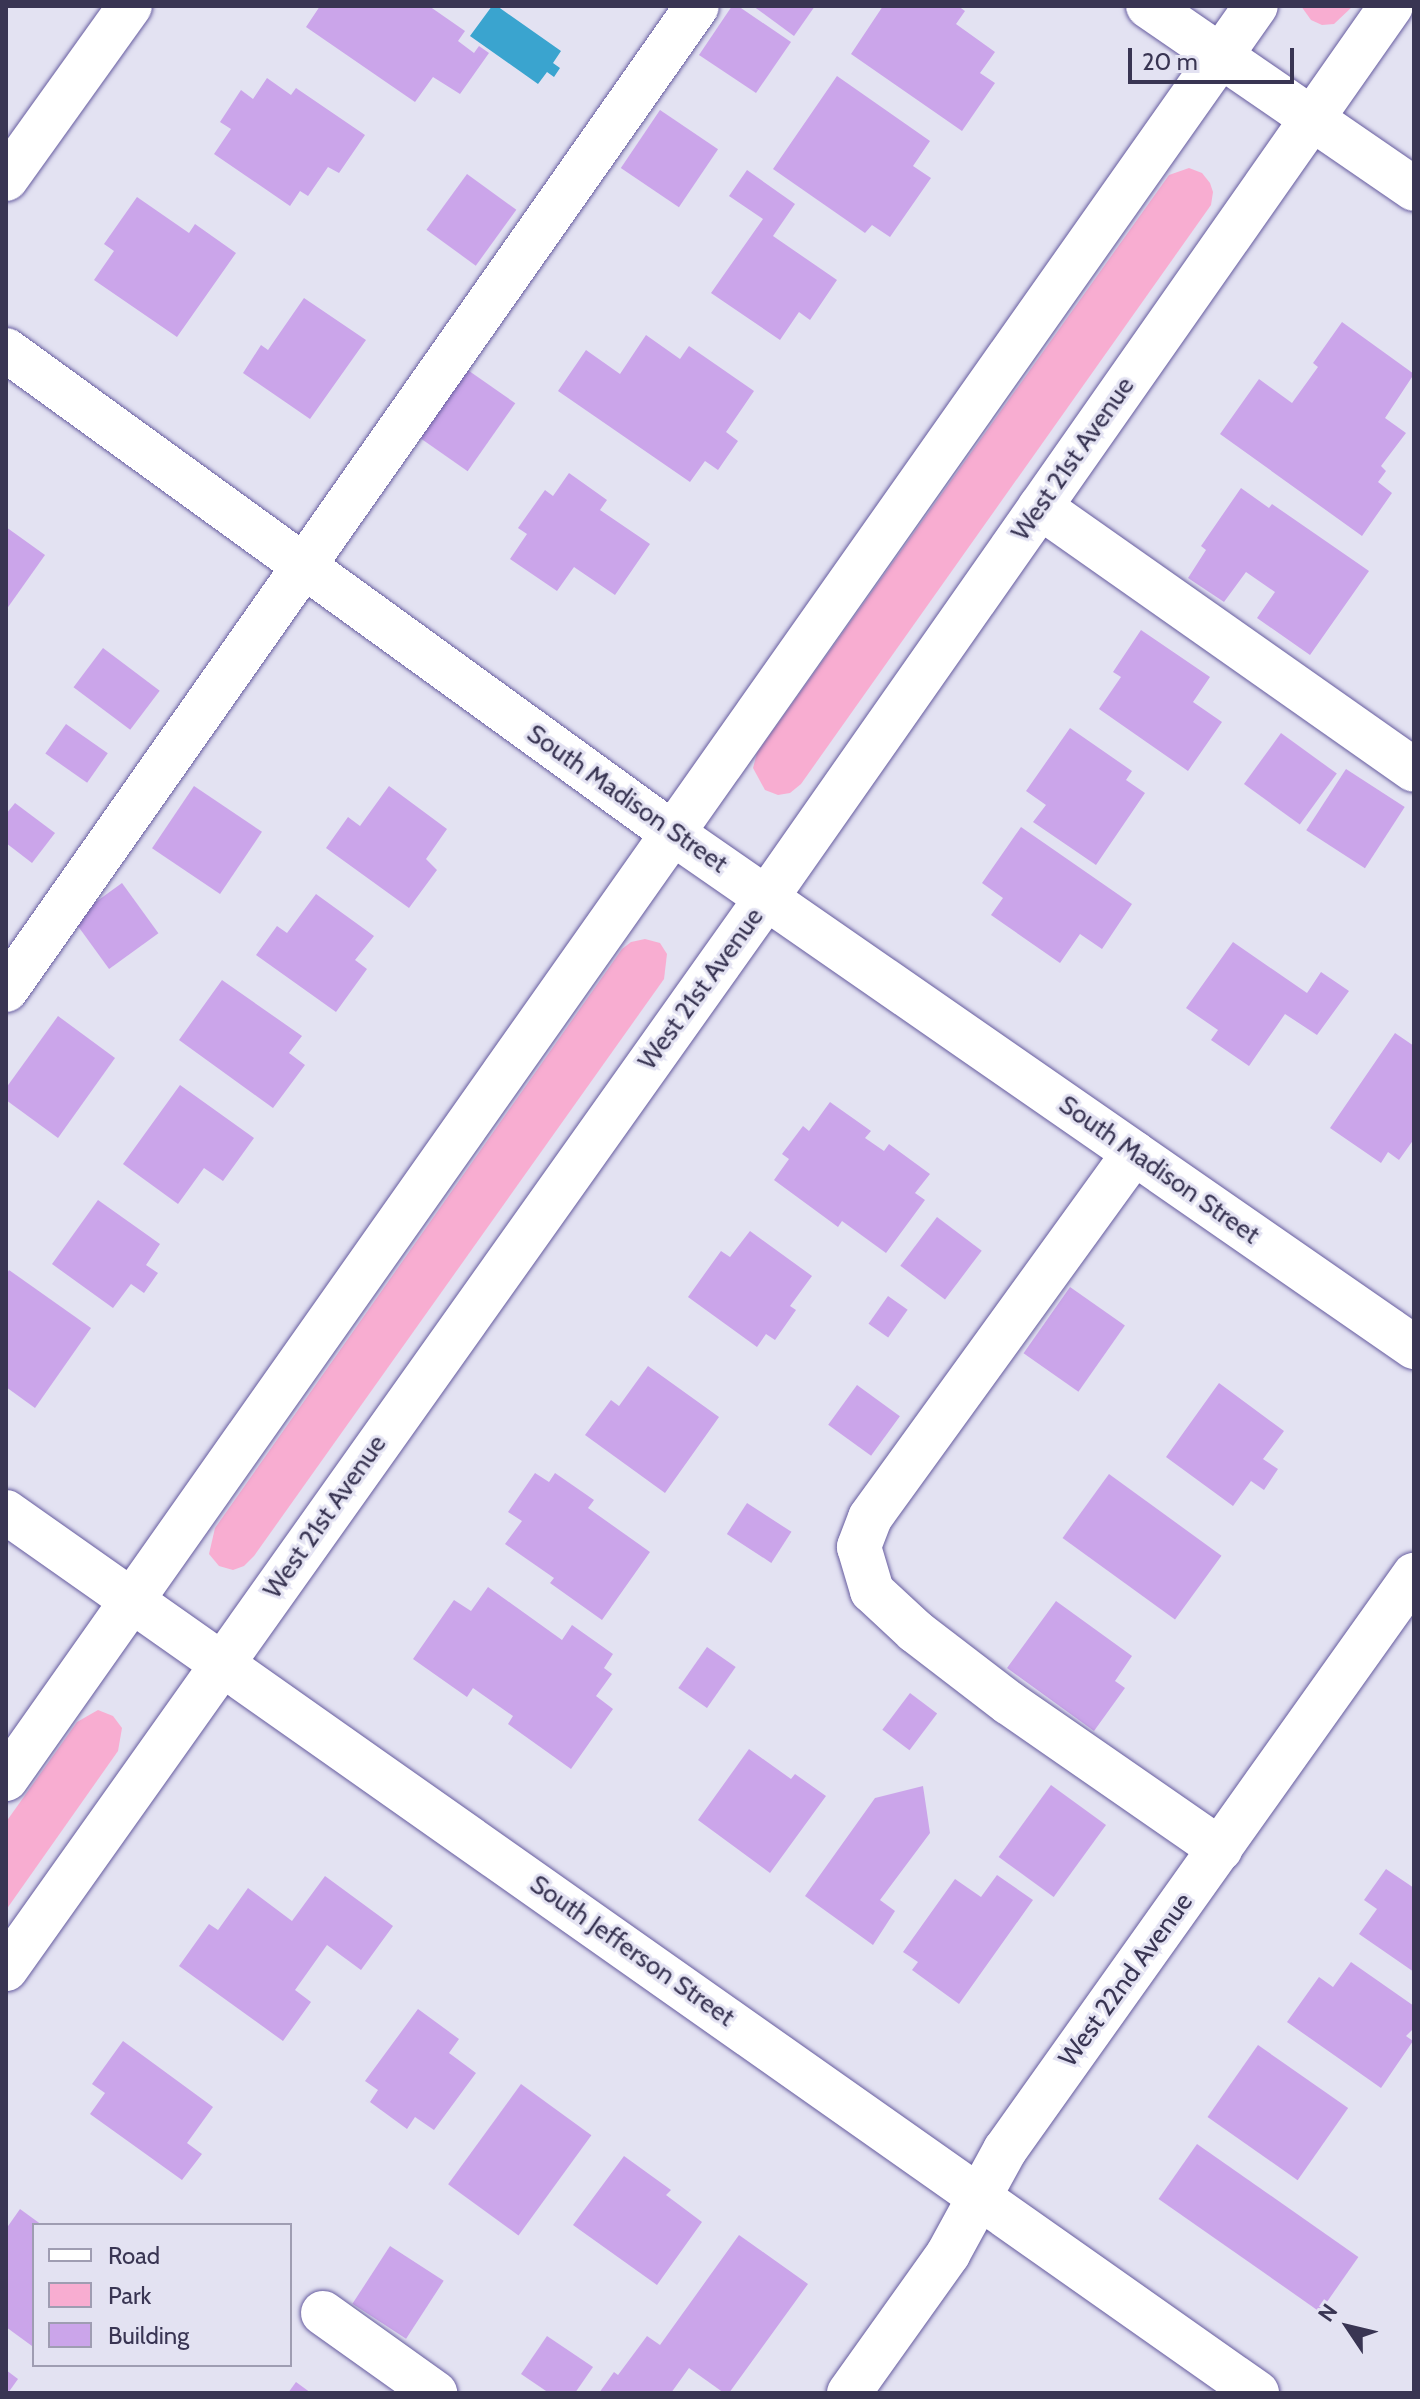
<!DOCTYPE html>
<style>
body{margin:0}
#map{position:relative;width:1420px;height:2399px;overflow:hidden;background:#e3e2f2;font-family:Cabin,sans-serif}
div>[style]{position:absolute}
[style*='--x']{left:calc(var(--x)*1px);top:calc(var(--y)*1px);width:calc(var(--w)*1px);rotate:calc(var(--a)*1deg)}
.green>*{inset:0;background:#f8add1}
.water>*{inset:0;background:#3aa4cf}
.building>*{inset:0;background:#cba5ea;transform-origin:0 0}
.roads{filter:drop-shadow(0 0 2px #665c9f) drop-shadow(0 0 2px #665c9f)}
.minor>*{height:44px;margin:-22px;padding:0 22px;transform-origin:22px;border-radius:22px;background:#fff}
span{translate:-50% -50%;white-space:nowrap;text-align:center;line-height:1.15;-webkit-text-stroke:6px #e3e2f2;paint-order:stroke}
.street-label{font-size:26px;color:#393553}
.frame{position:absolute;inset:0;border:8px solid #393553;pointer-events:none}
.legend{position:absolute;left:32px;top:2223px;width:260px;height:144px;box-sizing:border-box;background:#e3e2f2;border:2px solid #9f9db2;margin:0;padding:10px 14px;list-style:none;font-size:24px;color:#393553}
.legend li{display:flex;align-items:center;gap:16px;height:40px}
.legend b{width:40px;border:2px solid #9f9db2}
.north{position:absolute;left:1308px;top:2287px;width:80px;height:80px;-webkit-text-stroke:6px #e3e2f2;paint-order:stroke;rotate:305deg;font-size:22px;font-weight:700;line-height:32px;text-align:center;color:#393553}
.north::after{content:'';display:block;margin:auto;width:28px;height:36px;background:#393553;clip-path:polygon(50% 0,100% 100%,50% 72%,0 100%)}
.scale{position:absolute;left:1128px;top:48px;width:166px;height:36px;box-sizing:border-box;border:4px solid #393553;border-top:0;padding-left:10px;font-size:24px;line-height:28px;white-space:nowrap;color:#393553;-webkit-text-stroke:6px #e3e2f2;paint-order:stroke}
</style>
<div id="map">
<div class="green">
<i style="clip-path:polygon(1301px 6px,1353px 6px,1334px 24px,1322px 25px,1311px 20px)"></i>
<i style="clip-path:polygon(1189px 168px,1202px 173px,1210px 183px,1213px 192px,1211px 205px,801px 784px,790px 793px,778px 795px,765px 790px,753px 768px,757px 753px,1169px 175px)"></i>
<i style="clip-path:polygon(645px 939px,660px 943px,667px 954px,664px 979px,254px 1556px,244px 1566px,233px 1570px,219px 1566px,209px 1554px,215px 1528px,622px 949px,631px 942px)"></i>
<i style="clip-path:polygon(98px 1710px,113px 1716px,122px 1728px,118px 1751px,6px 1910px,6px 1822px,77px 1722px)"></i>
</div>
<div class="water">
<i style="clip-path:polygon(492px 6px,497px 6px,561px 51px,553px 63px,560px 68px,554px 77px,547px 72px,538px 84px,470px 36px)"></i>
</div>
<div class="building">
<i style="clip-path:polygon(320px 6px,429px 6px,465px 31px,458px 41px,474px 53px,479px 46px,489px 53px,460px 94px,433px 77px,415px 102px,306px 27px)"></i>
<i style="clip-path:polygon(732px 6px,738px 6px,791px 42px,756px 93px,699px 55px)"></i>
<i style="clip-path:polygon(753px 6px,815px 6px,794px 36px)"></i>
<i style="clip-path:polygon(883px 6px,958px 6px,965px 11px,956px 24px,995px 52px,980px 73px,995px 83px,962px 131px,851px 54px)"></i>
<i style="clip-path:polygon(837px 76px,930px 141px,913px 166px,931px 178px,890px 237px,872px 225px,865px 233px,773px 169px)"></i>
<i style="clip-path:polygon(267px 78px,291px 95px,296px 88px,365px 135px,339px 173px,328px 167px,308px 196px,300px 191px,290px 206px,214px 154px,231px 129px,220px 122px,241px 90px,253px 99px)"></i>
<i style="left:660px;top:110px;width:70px;height:70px;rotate:34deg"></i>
<i style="clip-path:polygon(747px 170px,795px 204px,773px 236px,837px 280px,810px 320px,799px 312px,780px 340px,711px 293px,763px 219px,729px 196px)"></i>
<i style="left:467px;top:174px;width:61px;height:69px;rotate:36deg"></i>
<i style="clip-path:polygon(137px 197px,189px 233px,195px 224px,236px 253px,177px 337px,94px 280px,114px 251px,104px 244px)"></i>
<i style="clip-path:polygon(304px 298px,366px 340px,310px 419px,243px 373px,261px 345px,268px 350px)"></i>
<i style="clip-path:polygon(1342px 322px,1414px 374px,1385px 418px,1406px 433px,1381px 466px,1386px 471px,1378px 482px,1392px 493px,1362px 536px,1220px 434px,1259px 379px,1292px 403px,1318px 367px,1313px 363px)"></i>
<i style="clip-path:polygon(646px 335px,680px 359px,689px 346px,754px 391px,726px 432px,738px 441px,718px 470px,705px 461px,690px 482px,558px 391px,586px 350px,620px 374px)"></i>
<i style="left:462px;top:366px;width:65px;height:83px;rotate:35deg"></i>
<i style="clip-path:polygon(569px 473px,607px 500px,600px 510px,650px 544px,615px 595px,574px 567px,557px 591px,510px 559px,527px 534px,518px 528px,545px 490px,553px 496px)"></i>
<i style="clip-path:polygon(1241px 488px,1269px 508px,1272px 504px,1369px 571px,1310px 655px,1257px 618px,1275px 592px,1246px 572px,1224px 602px,1188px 578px,1206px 550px,1201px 546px)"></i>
<i style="clip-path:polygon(6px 527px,45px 555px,6px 610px)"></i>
<i style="clip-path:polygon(1141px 630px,1210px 677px,1193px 702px,1222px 722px,1188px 771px,1099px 709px,1121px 677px,1113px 672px)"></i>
<i style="left:103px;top:648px;width:71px;height:49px;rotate:37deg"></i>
<i style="left:66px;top:724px;width:51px;height:36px;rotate:35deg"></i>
<i style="clip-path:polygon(1070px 728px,1132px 771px,1126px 780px,1145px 793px,1096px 865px,1033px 822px,1046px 805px,1026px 791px)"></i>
<i style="left:1281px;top:733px;width:69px;height:63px;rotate:36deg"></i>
<i style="left:1346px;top:769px;width:70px;height:73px;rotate:33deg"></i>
<i style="left:194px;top:786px;width:82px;height:75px;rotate:34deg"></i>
<i style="clip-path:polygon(389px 786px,447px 829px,426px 859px,437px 870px,409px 908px,326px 848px,348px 817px,360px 826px)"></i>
<i style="clip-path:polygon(15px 803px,55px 833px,32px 863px,6px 843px,6px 814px)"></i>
<i style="clip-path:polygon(1021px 827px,1132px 904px,1102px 949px,1080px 934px,1060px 963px,991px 915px,1003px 898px,982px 883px)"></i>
<i style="left:122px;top:883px;width:62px;height:61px;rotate:54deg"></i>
<i style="clip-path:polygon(316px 894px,374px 936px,355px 960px,367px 969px,336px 1012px,256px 955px,277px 926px,287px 933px)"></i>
<i style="clip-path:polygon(1233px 942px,1307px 993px,1321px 972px,1349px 991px,1317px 1035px,1285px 1014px,1249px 1066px,1211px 1040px,1218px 1030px,1186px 1008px)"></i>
<i style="clip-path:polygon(222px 980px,302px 1036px,289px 1053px,305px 1065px,273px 1108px,179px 1040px)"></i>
<i style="clip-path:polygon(58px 1016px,115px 1058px,58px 1138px,6px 1100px,6px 1088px)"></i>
<i style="clip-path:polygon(1395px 1033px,1414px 1046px,1414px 1139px,1399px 1160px,1388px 1152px,1381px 1163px,1330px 1128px)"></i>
<i style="clip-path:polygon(180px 1085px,254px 1138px,223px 1181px,204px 1168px,178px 1204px,123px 1164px)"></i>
<i style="clip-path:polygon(830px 1102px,871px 1131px,865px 1138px,884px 1151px,889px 1144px,930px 1174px,915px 1193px,925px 1200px,886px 1253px,842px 1221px,838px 1227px,774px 1180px,789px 1159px,782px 1154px,803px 1126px,809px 1131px)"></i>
<i style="clip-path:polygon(98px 1200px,160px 1244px,146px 1265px,158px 1273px,144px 1293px,131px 1284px,113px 1308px,52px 1264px)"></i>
<i style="left:937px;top:1217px;width:56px;height:61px;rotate:37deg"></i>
<i style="clip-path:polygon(750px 1231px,812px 1276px,790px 1306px,796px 1310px,775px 1340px,766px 1334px,757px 1347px,688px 1297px,721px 1251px,730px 1257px)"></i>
<i style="clip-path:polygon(9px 1270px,91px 1328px,35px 1408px,6px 1387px,6px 1275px)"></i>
<i style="left:1070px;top:1287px;width:67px;height:81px;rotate:35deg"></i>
<i style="left:888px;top:1296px;width:24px;height:34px;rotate:35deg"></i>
<i style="clip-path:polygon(648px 1366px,719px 1417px,665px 1493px,585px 1435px,611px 1400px,619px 1406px)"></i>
<i style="clip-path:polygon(1219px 1383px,1284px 1431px,1263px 1459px,1278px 1469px,1264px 1490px,1251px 1481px,1233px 1506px,1166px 1457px)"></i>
<i style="left:857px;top:1385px;width:53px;height:49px;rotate:36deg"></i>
<i style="clip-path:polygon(535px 1473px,549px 1482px,555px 1473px,594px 1500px,588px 1508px,650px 1552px,602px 1620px,550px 1583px,554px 1578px,505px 1544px,522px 1521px,508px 1512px)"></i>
<i style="left:1109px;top:1474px;width:139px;height:79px;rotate:36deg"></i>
<i style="left:747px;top:1503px;width:53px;height:37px;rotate:33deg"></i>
<i style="clip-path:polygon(488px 1587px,562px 1640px,572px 1625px,613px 1654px,604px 1668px,612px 1674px,596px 1696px,613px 1709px,571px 1769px,508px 1724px,513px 1716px,473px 1688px,467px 1697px,413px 1659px,454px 1600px,471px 1611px)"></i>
<i style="clip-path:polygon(1056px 1601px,1132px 1656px,1115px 1681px,1125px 1688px,1094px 1731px,1007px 1668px)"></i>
<i style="left:707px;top:1647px;width:35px;height:50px;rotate:35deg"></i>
<i style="left:910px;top:1693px;width:34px;height:46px;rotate:37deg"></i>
<i style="clip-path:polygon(749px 1749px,791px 1779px,795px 1774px,826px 1796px,770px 1873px,698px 1820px)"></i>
<i style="left:1051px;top:1785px;width:68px;height:89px;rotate:36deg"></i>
<i style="clip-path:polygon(923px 1786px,930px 1833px,880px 1900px,895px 1911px,873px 1945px,805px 1896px,875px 1798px)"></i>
<i style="clip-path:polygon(1386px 1869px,1414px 1888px,1414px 1972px,1359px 1934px,1377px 1909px,1364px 1900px)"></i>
<i style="clip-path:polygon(997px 1875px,1033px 1900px,959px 2004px,912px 1970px,918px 1962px,903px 1952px,955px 1879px,981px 1897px)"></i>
<i style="clip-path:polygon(325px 1876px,393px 1926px,361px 1970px,327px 1945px,295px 1990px,311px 2002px,283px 2041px,179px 1966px,209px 1924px,218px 1930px,248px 1888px,292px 1921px)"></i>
<i style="clip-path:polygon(1351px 1962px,1414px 2006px,1414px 2028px,1406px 2036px,1413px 2041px,1381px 2088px,1287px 2022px,1319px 1977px,1333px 1987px)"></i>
<i style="clip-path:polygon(418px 2009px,459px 2039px,449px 2053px,476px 2073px,434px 2130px,415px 2117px,407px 2129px,370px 2102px,378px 2090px,365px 2081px)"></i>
<i style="clip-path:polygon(123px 2041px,213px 2107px,187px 2143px,202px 2154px,182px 2180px,90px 2114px,105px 2093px,92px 2084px)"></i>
<i style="left:1258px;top:2045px;width:110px;height:88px;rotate:35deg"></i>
<i style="left:521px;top:2084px;width:87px;height:124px;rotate:36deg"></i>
<i style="left:1197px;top:2144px;width:197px;height:67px;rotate:35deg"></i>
<i style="clip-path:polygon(624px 2156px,671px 2190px,666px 2195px,702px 2222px,657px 2285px,573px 2225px)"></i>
<i style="clip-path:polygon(20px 2209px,42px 2225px,34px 2225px,32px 2346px,6px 2327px,6px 2229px)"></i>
<i style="clip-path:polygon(739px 2235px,808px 2284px,729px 2393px,724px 2393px,689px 2368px,671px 2393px,599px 2393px,614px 2372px,618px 2375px,647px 2336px,660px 2345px)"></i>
<i style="left:390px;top:2246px;width:64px;height:69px;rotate:33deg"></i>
<i style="clip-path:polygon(547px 2336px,593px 2367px,575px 2393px,549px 2393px,521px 2374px)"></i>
<i style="clip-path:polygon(6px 2370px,18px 2379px,8px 2393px,6px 2393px)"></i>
<i style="clip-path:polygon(296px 2382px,311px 2393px,288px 2393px)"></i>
</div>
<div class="roads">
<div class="minor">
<i style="--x:1148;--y:6;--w:323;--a:34.5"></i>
<i style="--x:6;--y:179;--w:213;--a:-54.4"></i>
<i style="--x:6;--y:350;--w:821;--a:35.94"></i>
<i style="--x:671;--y:832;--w:904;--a:34.73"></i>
<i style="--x:1040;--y:507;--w:457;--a:35.1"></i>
<i style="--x:6;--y:990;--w:1202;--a:-54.92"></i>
<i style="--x:1134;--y:1153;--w:450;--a:125.9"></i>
<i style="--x:870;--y:1518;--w:31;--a:111"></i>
<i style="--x:859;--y:1547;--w:46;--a:73.5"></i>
<i style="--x:872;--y:1591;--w:59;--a:42.9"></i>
<i style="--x:915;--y:1631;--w:118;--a:37.5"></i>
<i style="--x:1009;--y:1703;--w:257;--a:34.7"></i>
<i style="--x:6;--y:1512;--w:1530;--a:35.15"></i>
<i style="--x:6;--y:1779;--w:2169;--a:-54.82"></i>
<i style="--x:6;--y:1969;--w:1315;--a:-54.63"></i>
<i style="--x:767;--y:897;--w:1088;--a:-55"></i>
<i style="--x:323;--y:2313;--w:138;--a:35.5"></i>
<i style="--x:849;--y:2393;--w:171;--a:-54.5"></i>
<i style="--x:948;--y:2254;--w:119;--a:-61.3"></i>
<i style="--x:1005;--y:2150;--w:706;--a:-54.58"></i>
</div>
</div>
<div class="street-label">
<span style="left:1073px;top:459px;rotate:-55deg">West 21st Avenue</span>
<span style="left:627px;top:799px;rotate:35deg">South Madison Street</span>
<span style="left:701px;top:989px;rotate:-54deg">West 21st Avenue</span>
<span style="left:1159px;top:1170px;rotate:35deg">South Madison Street</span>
<span style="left:325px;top:1517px;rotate:-55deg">West 21st Avenue</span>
<span style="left:632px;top:1951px;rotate:35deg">South Jefferson Street</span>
<span style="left:1126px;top:1980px;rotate:-54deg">West 22nd Avenue</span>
</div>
<div class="frame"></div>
<ul class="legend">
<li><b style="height:10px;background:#fff"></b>Road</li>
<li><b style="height:22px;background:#f8add1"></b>Park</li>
<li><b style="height:22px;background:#cba5ea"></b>Building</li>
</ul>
<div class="north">N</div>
<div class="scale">20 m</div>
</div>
